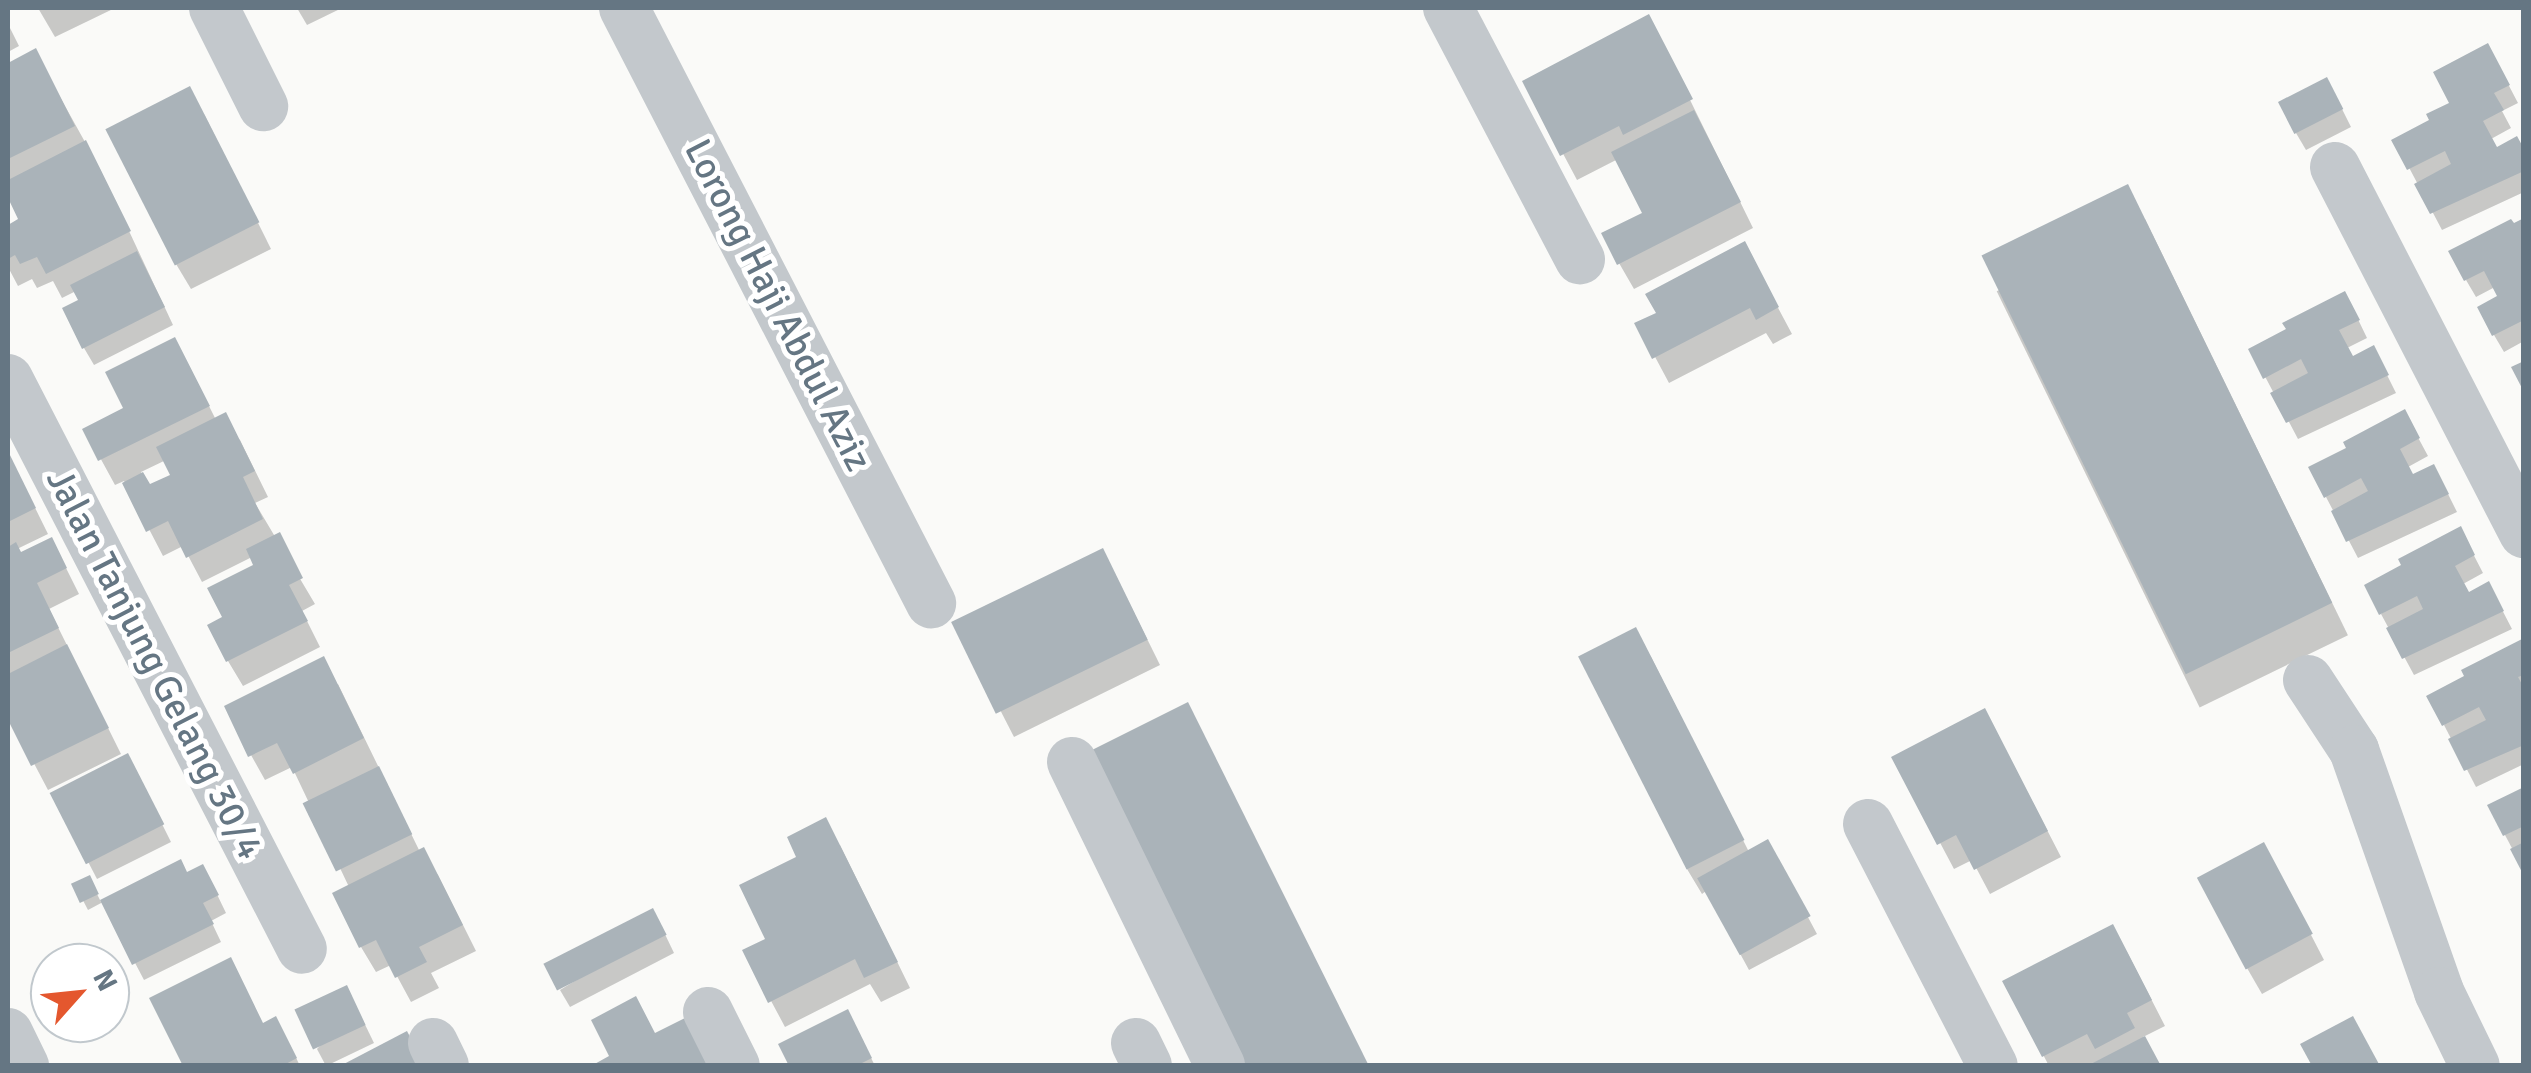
<!DOCTYPE html>
<style>
body{margin:0}
#map{position:relative;width:2531px;height:1073px;overflow:hidden;background:#fafaf8;font-family:Signika,sans-serif}
div>[style]{position:absolute}
[style*='--x']{left:calc(var(--x)*1px);top:calc(var(--y)*1px);width:calc(var(--w)*1px);rotate:calc(var(--a)*1deg)}
.shadow>*{inset:0;background:#0003;transform-origin:0 0}
.building>*{inset:0;background:#aab3b9;transform-origin:0 0}
.minor>*{height:50px;margin:-25px;padding:0 25px;transform-origin:25px;border-radius:25px;background:#c3c8cc}
span{translate:-50% -50%;white-space:nowrap;text-align:center;line-height:1.15;-webkit-text-stroke:10px #fff;paint-order:stroke}
.street-label{font-size:38px;color:#657683}
.frame{position:absolute;inset:0;border:10px solid #657683;pointer-events:none}
.north{position:absolute;left:30px;top:943px;width:100px;height:100px;box-sizing:border-box;background:#fff;border:2px solid #c1c8cd;border-radius:50%;rotate:63deg;font-size:28px;font-weight:700;line-height:40px;text-align:center;color:#657683}
.north::after{content:'';display:block;margin:auto;width:35px;height:45px;background:#e4572e;clip-path:polygon(50% 0,100% 100%,50% 72%,0 100%)}
</style>
<div id="map">
<div class="shadow">
<i style="clip-path:polygon(38px 8px,115px 8px,55px 37px)"></i>
<i style="clip-path:polygon(297px 8px,342px 8px,307px 25px)"></i>
<i style="clip-path:polygon(8px 24px,19px 46px,8px 52px)"></i>
<i style="clip-path:polygon(1662px 43px,1753px 228px,1634px 289px,1619px 263px,1645px 214px,1618px 159px,1577px 180px,1525px 82px)"></i>
<i style="clip-path:polygon(35px 52px,100px 169px,173px 325px,94px 365px,84px 348px,81px 301px,76px 291px,62px 298px,53px 281px,37px 288px,32px 279px,18px 286px,8px 267px,8px 243px,11px 241px,8px 227px,22px 220px,8px 192px,8px 65px)"></i>
<i style="clip-path:polygon(2497px 63px,2518px 103px,2502px 111px,2511px 128px,2491px 139px,2497px 150px,2524px 153px,2524px 192px,2442px 230px,2395px 141px,2432px 122px)"></i>
<i style="clip-path:polygon(2336px 97px,2351px 127px,2306px 150px,2296px 133px)"></i>
<i style="clip-path:polygon(204px 114px,271px 249px,191px 289px,176px 264px)"></i>
<i style="left:2145px;top:219px;width:463px;height:165px;rotate:64deg"></i>
<i style="clip-path:polygon(2524px 219px,2524px 341px,2504px 352px,2494px 335px,2501px 298px,2495px 287px,2476px 297px,2466px 280px)"></i>
<i style="clip-path:polygon(1758px 270px,1792px 334px,1773px 344px,1766px 333px,1669px 383px,1638px 325px)"></i>
<i style="clip-path:polygon(2354px 311px,2367px 338px,2347px 348px,2353px 359px,2382px 365px,2396px 393px,2298px 439px,2251px 350px)"></i>
<i style="clip-path:polygon(evenodd,189px 366px,216px 420px,240px 440px,268px 497px,255px 503px,315px 604px,302px 611px,320px 647px,243px 686px,228px 661px,226px 619px,256px 566px,252px 557px,202px 582px,183px 546px,163px 556px,124px 481px,115px 485px,85px 430px,126px 409px,189px 366px,166px 460px,173px 476px,149px 487px,141px 472px,166px 460px)"></i>
<i style="clip-path:polygon(2414px 430px,2428px 456px,2408px 467px,2413px 477px,2443px 484px,2457px 512px,2358px 558px,2326px 497px,2349px 449px)"></i>
<i style="clip-path:polygon(8px 453px,48px 534px,17px 549px,21px 555px,65px 566px,79px 594px,49px 609px,121px 754px,48px 790px,8px 714px)"></i>
<i style="clip-path:polygon(2469px 546px,2483px 573px,2463px 584px,2468px 595px,2498px 602px,2512px 629px,2414px 675px,2381px 614px)"></i>
<i style="clip-path:polygon(1116px 576px,1160px 665px,1014px 737px,956px 624px)"></i>
<i style="clip-path:polygon(2524px 643px,2524px 764px,2476px 787px,2444px 725px)"></i>
<i style="clip-path:polygon(1650px 655px,1749px 852px,1777px 859px,1817px 934px,1749px 970px,1706px 891px,1702px 894px,1687px 869px)"></i>
<i style="clip-path:polygon(338px 684px,420px 852px,438px 875px,476px 951px,431px 973px,439px 988px,411px 1002px,391px 965px,376px 972px,361px 947px,335px 894px,349px 887px,292px 767px,265px 780px,251px 755px)"></i>
<i style="clip-path:polygon(1999px 737px,2061px 857px,1990px 894px,1972px 860px,1954px 869px,1895px 758px)"></i>
<i style="clip-path:polygon(137px 774px,171px 842px,97px 879px,53px 794px)"></i>
<i style="clip-path:polygon(2524px 790px,2524px 871px,2505px 835px)"></i>
<i style="clip-path:polygon(840px 845px,910px 988px,881px 1002px,870px 984px,785px 1027px,745px 952px,769px 940px)"></i>
<i style="clip-path:polygon(2278px 871px,2324px 960px,2262px 994px,2247px 968px)"></i>
<i style="clip-path:polygon(188px 875px,212px 884px,226px 913px,211px 921px,221px 942px,144px 980px,103px 902px,88px 910px,75px 885px,89px 878px,101px 902px)"></i>
<i style="clip-path:polygon(662px 928px,674px 953px,570px 1007px,560px 990px)"></i>
<i style="clip-path:polygon(2127px 952px,2165px 1026px,2143px 1037px,2159px 1066px,2049px 1066px,2005px 982px)"></i>
<i style="clip-path:polygon(356px 1006px,374px 1043px,326px 1066px,317px 1049px)"></i>
<i style="clip-path:polygon(264px 1025px,290px 1045px,300px 1066px,185px 1066px)"></i>
<i style="clip-path:polygon(857px 1029px,875px 1066px,792px 1066px)"></i>
</div>
<div class="building">
<i style="clip-path:polygon(1649px 14px,1693px 99px,1623px 135px,1619px 126px,1560px 156px,1522px 81px)"></i>
<i style="clip-path:polygon(2488px 43px,2510px 85px,2494px 93px,2504px 110px,2483px 121px,2497px 147px,2517px 136px,2524px 149px,2524px 171px,2430px 214px,2414px 184px,2451px 164px,2445px 151px,2407px 170px,2391px 140px,2429px 120px,2426px 114px,2449px 103px,2433px 72px)"></i>
<i style="clip-path:polygon(36px 48px,75px 126px,8px 159px,8px 63px)"></i>
<i style="left:2327px;top:77px;width:36px;height:55px;rotate:63deg"></i>
<i style="left:190px;top:86px;width:153px;height:95px;rotate:63deg"></i>
<i style="clip-path:polygon(1694px 110px,1741px 202px,1617px 265px,1601px 233px,1642px 213px,1611px 152px)"></i>
<i style="clip-path:polygon(86px 140px,131px 231px,46px 274px,37px 257px,20px 264px,15px 255px,8px 259px,8px 225px,18px 219px,8px 198px,8px 180px)"></i>
<i style="left:2128px;top:184px;width:466px;height:163px;rotate:64deg"></i>
<i style="clip-path:polygon(2524px 218px,2524px 320px,2492px 336px,2477px 307px,2497px 296px,2484px 271px,2464px 281px,2448px 251px,2511px 219px,2514px 223px)"></i>
<i style="clip-path:polygon(1745px 241px,1779px 307px,1756px 320px,1750px 308px,1652px 359px,1634px 323px,1656px 313px,1645px 294px)"></i>
<i style="clip-path:polygon(137px 251px,165px 307px,82px 349px,62px 308px,78px 300px,70px 285px)"></i>
<i style="clip-path:polygon(2345px 291px,2360px 320px,2339px 330px,2353px 356px,2374px 345px,2389px 375px,2286px 423px,2270px 393px,2308px 373px,2301px 359px,2263px 379px,2248px 349px,2286px 329px,2282px 323px)"></i>
<i style="clip-path:polygon(175px 337px,210px 406px,98px 461px,82px 429px,123px 408px,105px 372px)"></i>
<i style="clip-path:polygon(2524px 361px,2524px 392px,2511px 367px)"></i>
<i style="clip-path:polygon(2405px 409px,2420px 438px,2400px 449px,2413px 474px,2434px 464px,2449px 494px,2346px 542px,2331px 511px,2368px 491px,2361px 478px,2324px 498px,2308px 467px,2346px 448px,2343px 442px)"></i>
<i style="clip-path:polygon(226px 412px,255px 471px,243px 477px,263px 519px,186px 558px,168px 521px,146px 532px,122px 483px,143px 472px,150px 484px,170px 475px,156px 447px)"></i>
<i style="clip-path:polygon(8px 451px,36px 508px,8px 522px)"></i>
<i style="clip-path:polygon(2461px 526px,2475px 555px,2455px 566px,2469px 592px,2489px 581px,2504px 611px,2402px 659px,2386px 628px,2423px 609px,2417px 596px,2379px 615px,2364px 585px,2401px 565px,2398px 559px)"></i>
<i style="clip-path:polygon(280px 532px,303px 578px,289px 585px,308px 621px,226px 662px,207px 625px,222px 617px,207px 588px,253px 565px,246px 549px)"></i>
<i style="clip-path:polygon(52px 537px,67px 568px,37px 583px,59px 628px,8px 653px,8px 547px,16px 542px,21px 552px)"></i>
<i style="left:1103px;top:548px;width:102px;height:169px;rotate:64deg"></i>
<i style="left:1636px;top:627px;width:239px;height:65px;rotate:63deg"></i>
<i style="clip-path:polygon(2524px 638px,2524px 675px,2518px 677px,2524px 688px,2524px 745px,2464px 771px,2448px 739px,2486px 720px,2479px 707px,2442px 726px,2426px 696px,2464px 676px,2461px 670px)"></i>
<i style="clip-path:polygon(67px 644px,109px 728px,31px 766px,8px 720px,8px 674px)"></i>
<i style="clip-path:polygon(324px 656px,364px 738px,293px 774px,277px 743px,248px 757px,224px 706px)"></i>
<i style="clip-path:polygon(1188px 702px,1369px 1066px,1241px 1066px,1086px 753px)"></i>
<i style="clip-path:polygon(1985px 708px,2048px 831px,1974px 870px,1956px 835px,1937px 845px,1891px 757px)"></i>
<i style="left:128px;top:753px;width:80px;height:88px;rotate:63deg"></i>
<i style="left:379px;top:766px;width:76px;height:85px;rotate:64deg"></i>
<i style="clip-path:polygon(2524px 787px,2524px 826px,2503px 836px,2487px 805px)"></i>
<i style="clip-path:polygon(826px 817px,898px 962px,864px 978px,855px 959px,768px 1003px,742px 950px,765px 939px,739px 885px,796px 857px,787px 837px)"></i>
<i style="left:1768px;top:839px;width:88px;height:81px;rotate:61deg"></i>
<i style="left:2264px;top:842px;width:104px;height:76px;rotate:62deg"></i>
<i style="clip-path:polygon(2524px 842px,2524px 876px,2510px 849px)"></i>
<i style="clip-path:polygon(424px 847px,463px 925px,419px 947px,427px 962px,395px 978px,376px 940px,359px 948px,332px 893px)"></i>
<i style="clip-path:polygon(181px 859px,187px 872px,203px 864px,219px 895px,203px 903px,214px 924px,132px 965px,100px 900px)"></i>
<i style="left:90px;top:875px;width:21px;height:21px;rotate:65deg"></i>
<i style="left:653px;top:908px;width:30px;height:123px;rotate:63deg"></i>
<i style="clip-path:polygon(2113px 924px,2152px 1000px,2127px 1013px,2135px 1028px,2095px 1049px,2087px 1034px,2042px 1057px,2002px 981px)"></i>
<i style="clip-path:polygon(231px 957px,263px 1023px,276px 1016px,297px 1058px,282px 1066px,183px 1066px,149px 998px)"></i>
<i style="left:347px;top:985px;width:44px;height:58px;rotate:65deg"></i>
<i style="clip-path:polygon(636px 996px,655px 1033px,687px 1017px,712px 1066px,591px 1066px,609px 1056px,591px 1020px)"></i>
<i style="clip-path:polygon(848px 1009px,872px 1058px,856px 1066px,789px 1066px,778px 1044px)"></i>
<i style="clip-path:polygon(2353px 1016px,2380px 1066px,2312px 1066px,2300px 1044px)"></i>
<i style="clip-path:polygon(407px 1031px,425px 1066px,340px 1066px)"></i>
<i style="clip-path:polygon(2145px 1036px,2161px 1066px,2087px 1066px)"></i>
</div>
<div class="minor">
<i style="--x:214;--y:8;--w:110;--a:63.4"></i>
<i style="--x:624;--y:8;--w:670;--a:62.71"></i>
<i style="--x:1448;--y:8;--w:284;--a:62.3"></i>
<i style="--x:2335;--y:167;--w:412;--a:62.7"></i>
<i style="--x:8;--y:379;--w:641;--a:62.72"></i>
<i style="--x:2308;--y:680;--w:84;--a:56.7"></i>
<i style="--x:2354;--y:750;--w:256;--a:70.6"></i>
<i style="--x:2439;--y:992;--w:82;--a:64.1"></i>
<i style="--x:1072;--y:762;--w:338;--a:64"></i>
<i style="--x:1868;--y:824;--w:272;--a:62.7"></i>
<i style="--x:708;--y:1012;--w:60;--a:63.4"></i>
<i style="--x:8;--y:1033;--w:37;--a:64"></i>
<i style="--x:433;--y:1043;--w:25;--a:64"></i>
<i style="--x:1136;--y:1043;--w:25;--a:64"></i>
</div>
<div class="street-label">
<span style="left:778px;top:305px;rotate:63deg">Lorong Haji Abdul Aziz</span>
<span style="left:155px;top:664px;rotate:63deg">Jalan Tanjung Gelang 30/4</span>
</div>
<div class="frame"></div>
<div class="north">N</div>
</div>
